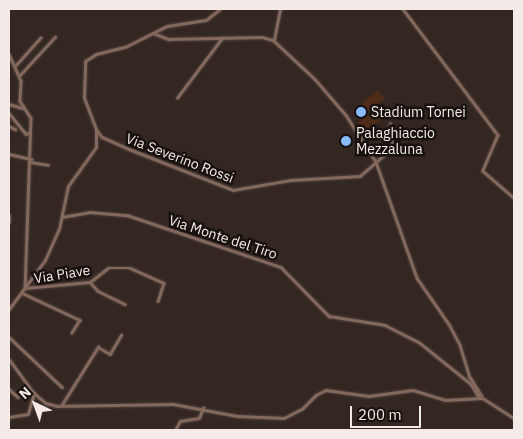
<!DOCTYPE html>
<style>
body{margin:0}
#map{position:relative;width:523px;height:439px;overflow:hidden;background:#342722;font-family:"IBM Plex Sans",sans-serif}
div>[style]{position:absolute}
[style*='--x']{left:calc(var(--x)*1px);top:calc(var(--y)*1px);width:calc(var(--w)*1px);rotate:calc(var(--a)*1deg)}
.green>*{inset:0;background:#502b18;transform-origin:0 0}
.roads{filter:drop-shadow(0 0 1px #4f423e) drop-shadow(0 0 1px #4f423e)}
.minor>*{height:2.5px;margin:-1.25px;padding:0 1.25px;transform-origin:1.25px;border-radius:1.25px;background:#83685b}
.tertiary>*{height:3px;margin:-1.5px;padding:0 1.5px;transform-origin:1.5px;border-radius:1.5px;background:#83685b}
.dots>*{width:14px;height:14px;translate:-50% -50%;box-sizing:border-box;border:2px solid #17120f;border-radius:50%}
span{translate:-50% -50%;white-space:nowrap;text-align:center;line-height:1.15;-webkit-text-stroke:5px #17120f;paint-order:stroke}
.poi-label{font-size:14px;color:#f4ebe8}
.left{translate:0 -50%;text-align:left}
.street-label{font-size:14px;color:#f4ebe8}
.frame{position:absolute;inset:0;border:10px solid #f4ebe8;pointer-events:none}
.north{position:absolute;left:10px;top:379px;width:50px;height:50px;-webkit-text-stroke:4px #17120f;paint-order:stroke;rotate:318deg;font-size:14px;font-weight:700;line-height:20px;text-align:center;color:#f4ebe8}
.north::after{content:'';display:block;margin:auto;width:18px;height:22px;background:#f4ebe8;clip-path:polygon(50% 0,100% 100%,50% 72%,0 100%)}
.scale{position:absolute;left:350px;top:406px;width:71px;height:22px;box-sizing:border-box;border:2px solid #f4ebe8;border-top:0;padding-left:6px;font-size:15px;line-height:18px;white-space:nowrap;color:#f4ebe8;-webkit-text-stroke:4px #17120f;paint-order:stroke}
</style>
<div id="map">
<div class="green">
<i style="left:378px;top:90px;width:11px;height:21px;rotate:52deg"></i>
<i style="left:376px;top:109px;width:11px;height:26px;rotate:52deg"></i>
</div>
<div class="roads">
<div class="minor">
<i style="--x:403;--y:9;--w:158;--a:53"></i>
<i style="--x:498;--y:135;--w:39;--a:113"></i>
<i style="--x:483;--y:171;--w:41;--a:41.1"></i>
<i style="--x:153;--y:33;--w:17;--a:21"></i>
<i style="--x:169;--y:39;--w:93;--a:-1.2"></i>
<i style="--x:262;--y:37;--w:11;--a:15"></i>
<i style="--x:273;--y:40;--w:57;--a:42.9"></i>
<i style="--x:315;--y:79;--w:48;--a:49.3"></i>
<i style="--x:346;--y:115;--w:56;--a:57.4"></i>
<i style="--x:376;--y:162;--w:21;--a:-41"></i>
<i style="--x:392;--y:148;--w:24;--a:-95"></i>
<i style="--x:274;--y:40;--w:32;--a:-79"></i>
<i style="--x:9;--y:54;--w:30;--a:66"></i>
<i style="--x:21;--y:81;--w:20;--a:93"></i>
<i style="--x:20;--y:101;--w:20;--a:57"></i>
<i style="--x:31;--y:118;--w:170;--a:92"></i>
<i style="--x:25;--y:288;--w:65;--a:-5.3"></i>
<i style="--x:90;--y:282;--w:23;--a:-38"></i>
<i style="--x:108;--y:268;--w:22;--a:0"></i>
<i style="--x:130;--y:268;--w:37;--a:24"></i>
<i style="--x:164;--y:283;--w:19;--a:108"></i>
<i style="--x:15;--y:66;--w:38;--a:-48"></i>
<i style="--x:19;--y:76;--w:53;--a:-47.3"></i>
<i style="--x:177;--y:98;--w:75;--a:-53.1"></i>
<i style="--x:9;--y:104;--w:14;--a:17"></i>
<i style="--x:9;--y:113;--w:27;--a:51"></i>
<i style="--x:26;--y:134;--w:4;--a:-27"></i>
<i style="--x:9;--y:126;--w:7;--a:27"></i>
<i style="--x:96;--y:129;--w:10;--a:53"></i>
<i style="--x:102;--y:137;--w:30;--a:24"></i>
<i style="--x:129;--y:149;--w:112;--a:21.5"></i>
<i style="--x:233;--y:190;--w:59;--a:-9.8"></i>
<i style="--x:291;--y:180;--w:69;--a:-3.3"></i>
<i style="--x:360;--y:176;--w:21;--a:-41"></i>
<i style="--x:9;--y:154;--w:23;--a:13"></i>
<i style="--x:30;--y:162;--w:18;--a:9"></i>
<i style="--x:376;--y:162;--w:123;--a:70.5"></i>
<i style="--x:417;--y:278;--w:56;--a:55.2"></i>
<i style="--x:449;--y:324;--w:24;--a:62"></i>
<i style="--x:460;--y:345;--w:34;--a:73"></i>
<i style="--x:470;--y:377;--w:22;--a:58"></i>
<i style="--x:62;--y:217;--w:27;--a:-10"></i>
<i style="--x:89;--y:212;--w:38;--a:5"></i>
<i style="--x:127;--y:215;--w:163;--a:18.7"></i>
<i style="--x:281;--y:267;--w:69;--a:45.6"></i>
<i style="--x:329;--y:316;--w:57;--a:9.1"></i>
<i style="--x:385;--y:325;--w:39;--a:27"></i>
<i style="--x:420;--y:343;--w:65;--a:38.8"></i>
<i style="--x:471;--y:384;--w:13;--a:58"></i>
<i style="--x:478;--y:395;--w:43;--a:32.6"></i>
<i style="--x:9;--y:222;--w:6;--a:-90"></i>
<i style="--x:90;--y:282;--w:12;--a:48"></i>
<i style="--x:98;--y:291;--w:30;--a:26"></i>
<i style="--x:22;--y:293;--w:64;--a:25"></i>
<i style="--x:80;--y:320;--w:15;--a:122"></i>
<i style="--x:9;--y:337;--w:73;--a:43.3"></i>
<i style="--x:9;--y:359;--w:42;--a:53.7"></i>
<i style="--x:34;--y:393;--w:16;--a:40"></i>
<i style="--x:46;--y:403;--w:11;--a:15"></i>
<i style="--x:57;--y:406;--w:116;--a:-1"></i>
<i style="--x:173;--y:404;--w:65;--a:10.6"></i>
<i style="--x:237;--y:416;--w:47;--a:2.4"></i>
<i style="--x:284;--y:418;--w:20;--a:-27"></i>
<i style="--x:302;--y:409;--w:20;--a:-45"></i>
<i style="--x:316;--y:395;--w:11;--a:-27"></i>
<i style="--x:326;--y:390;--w:43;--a:7.9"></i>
<i style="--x:369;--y:396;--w:44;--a:-7.8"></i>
<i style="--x:413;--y:390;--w:34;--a:17"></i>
<i style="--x:445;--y:400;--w:37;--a:-3"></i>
<i style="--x:9;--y:389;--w:12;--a:42"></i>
<i style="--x:61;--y:406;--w:70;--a:-57.9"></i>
<i style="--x:98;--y:347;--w:14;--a:30"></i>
<i style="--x:110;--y:354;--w:22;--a:-60"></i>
<i style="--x:9;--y:417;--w:19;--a:-9"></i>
<i style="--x:28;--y:414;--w:22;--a:-74"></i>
<i style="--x:175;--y:430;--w:10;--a:-61"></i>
<i style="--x:180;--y:421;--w:19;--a:-9"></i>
<i style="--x:199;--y:418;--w:11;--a:-68"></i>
</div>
<div class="tertiary">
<i style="--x:9;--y:309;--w:61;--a:-53.7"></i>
<i style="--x:45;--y:260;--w:34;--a:-66"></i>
<i style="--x:59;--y:229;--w:44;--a:-78.2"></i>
<i style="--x:68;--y:186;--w:48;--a:-54.3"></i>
<i style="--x:96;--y:147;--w:18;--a:-90"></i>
<i style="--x:96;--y:129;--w:34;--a:-111"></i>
<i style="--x:84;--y:97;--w:36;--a:-88"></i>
<i style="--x:85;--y:61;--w:13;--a:-32"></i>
<i style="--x:96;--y:54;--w:30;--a:-14"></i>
<i style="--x:125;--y:47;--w:47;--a:-26.6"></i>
<i style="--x:167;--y:26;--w:39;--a:-9"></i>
<i style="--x:206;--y:20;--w:18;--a:-38"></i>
</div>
</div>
<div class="dots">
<i style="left:361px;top:112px;background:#89bafc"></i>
<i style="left:346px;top:141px;background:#89bafc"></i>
</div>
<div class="poi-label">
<span class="left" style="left:371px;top:112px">Stadium Tornei</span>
<span class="left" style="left:356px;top:141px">Palaghiaccio<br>Mezzaluna</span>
</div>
<div class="street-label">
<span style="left:180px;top:158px;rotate:21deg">Via Severino Rossi</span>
<span style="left:223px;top:237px;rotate:18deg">Via Monte del Tiro</span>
<span style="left:62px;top:274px;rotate:-9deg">Via Piave</span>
</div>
<div class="frame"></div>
<div class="north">N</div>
<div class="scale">200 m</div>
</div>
